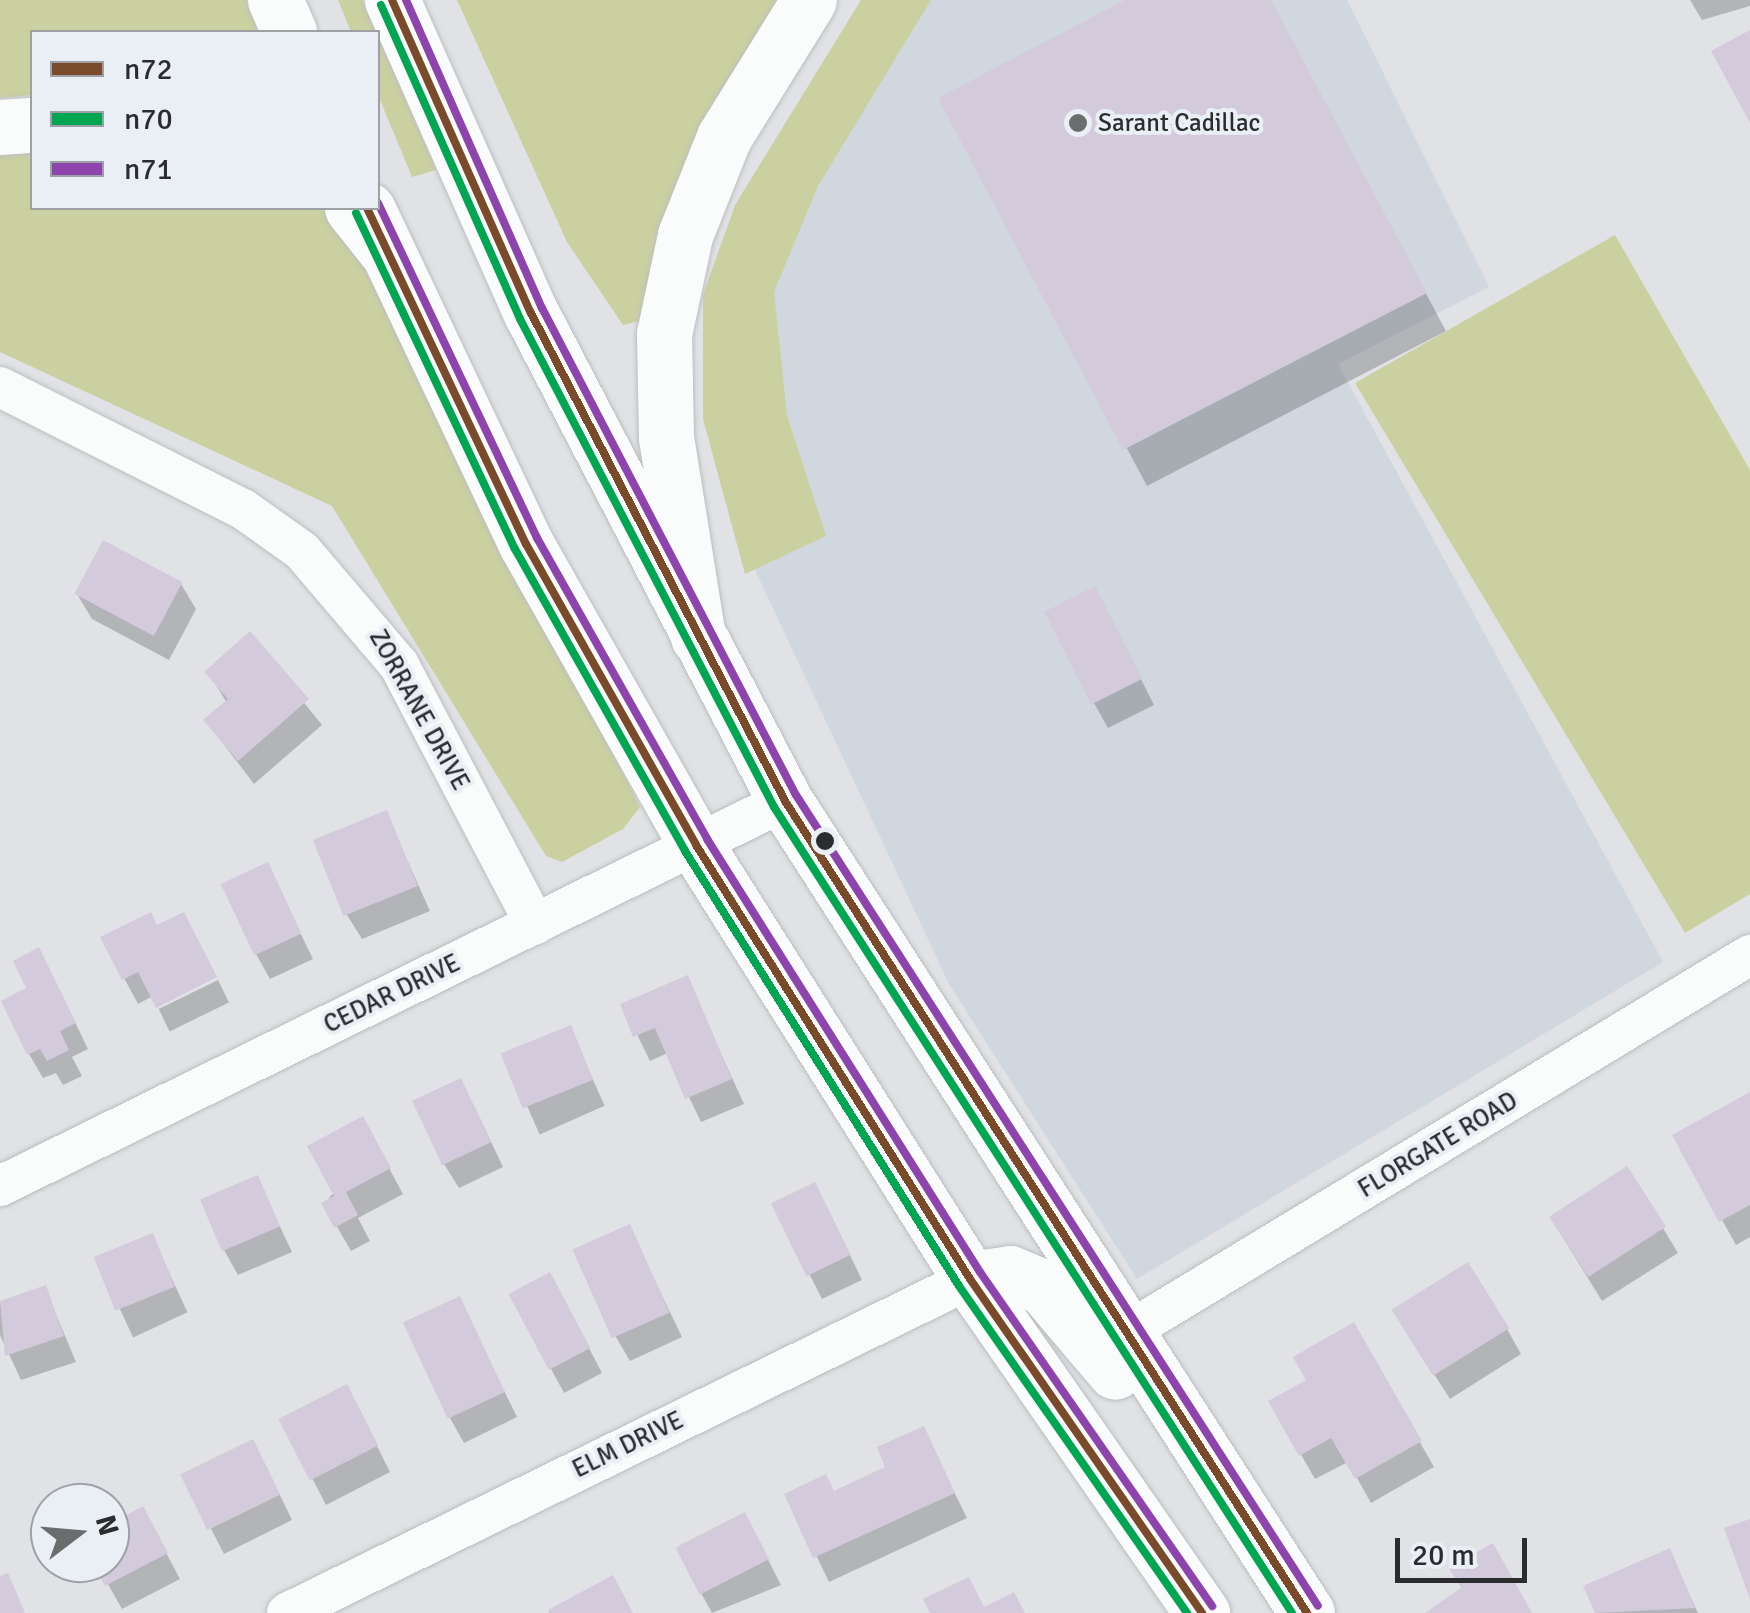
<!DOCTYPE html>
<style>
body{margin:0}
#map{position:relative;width:1750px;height:1613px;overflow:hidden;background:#e0e2e5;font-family:Signika,sans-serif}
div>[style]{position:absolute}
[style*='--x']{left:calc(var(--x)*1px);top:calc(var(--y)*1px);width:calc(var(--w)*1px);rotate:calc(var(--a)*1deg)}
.built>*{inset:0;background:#d0d7df}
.green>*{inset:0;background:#cbd0a1}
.shadow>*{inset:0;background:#0003;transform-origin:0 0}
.building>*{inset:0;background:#d3cadc;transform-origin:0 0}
.roads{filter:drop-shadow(0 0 2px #bdbec1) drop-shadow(0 0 2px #bdbec1)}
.minor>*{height:40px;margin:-20px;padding:0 20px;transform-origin:20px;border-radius:20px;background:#fafbfb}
.primary>*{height:55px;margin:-27.5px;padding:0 27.5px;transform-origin:27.5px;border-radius:27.5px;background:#fafbfb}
.motorway>*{height:55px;margin:-27.5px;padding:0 27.5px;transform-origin:27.5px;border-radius:27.5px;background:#fafbfb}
.bus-1>*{height:8px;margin:-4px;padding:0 4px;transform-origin:4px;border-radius:4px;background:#7a4b2a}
.bus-2>*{height:8px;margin:-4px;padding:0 4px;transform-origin:4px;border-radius:4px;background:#00a651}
.bus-3>*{height:8px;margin:-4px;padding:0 4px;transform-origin:4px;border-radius:4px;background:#8e44ad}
.dots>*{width:28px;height:28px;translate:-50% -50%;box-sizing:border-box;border:5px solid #eaeff5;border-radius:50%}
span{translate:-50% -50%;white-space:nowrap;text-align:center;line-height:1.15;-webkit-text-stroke:8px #eaeff5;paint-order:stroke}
.poi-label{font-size:25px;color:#2a2c2e}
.left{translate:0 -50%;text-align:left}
.street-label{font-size:25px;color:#2a2c2e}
.legend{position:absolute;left:30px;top:30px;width:350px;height:180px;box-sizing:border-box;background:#eaeff5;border:2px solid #9da1a5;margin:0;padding:12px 18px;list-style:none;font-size:30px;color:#2a2c2e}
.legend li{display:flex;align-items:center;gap:20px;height:50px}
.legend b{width:50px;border:2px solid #9da1a5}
.north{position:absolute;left:30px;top:1483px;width:100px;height:100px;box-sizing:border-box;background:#eaeff5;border:2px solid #9da1a5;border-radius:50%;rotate:74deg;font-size:28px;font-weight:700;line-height:40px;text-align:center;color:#2a2c2e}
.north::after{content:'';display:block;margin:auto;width:35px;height:45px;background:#6a6c6e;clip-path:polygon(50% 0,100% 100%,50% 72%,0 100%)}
.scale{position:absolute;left:1395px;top:1538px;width:132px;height:45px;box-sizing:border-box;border:5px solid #2a2c2e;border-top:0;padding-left:12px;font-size:30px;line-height:35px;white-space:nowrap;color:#2a2c2e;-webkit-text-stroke:8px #eaeff5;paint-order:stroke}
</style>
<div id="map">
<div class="built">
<i style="clip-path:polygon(900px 0,1347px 0,1489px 287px,1338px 364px,1663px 962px,1137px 1279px,949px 984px,755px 570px,716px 460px,761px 256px)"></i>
</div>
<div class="green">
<i style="clip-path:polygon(0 0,248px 0,262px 32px,32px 32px,32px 95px,0 98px)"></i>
<i style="clip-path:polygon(338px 0,362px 0,376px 32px,351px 32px)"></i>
<i style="clip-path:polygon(457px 0,782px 0,651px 318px,623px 325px,567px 242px)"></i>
<i style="clip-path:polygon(861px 0,931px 0,818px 186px,774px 292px,787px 415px,826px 536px,745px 574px,703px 419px,703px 295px,735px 205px)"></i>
<i style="clip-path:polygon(378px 35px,436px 170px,412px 177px,378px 95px)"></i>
<i style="clip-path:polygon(32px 139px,32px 208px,337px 208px,640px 807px,623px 829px,562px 862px,546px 856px,332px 506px,0 352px,0 141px)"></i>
<i style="clip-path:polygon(1615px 235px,1750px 470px,1750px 894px,1685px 933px,1355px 383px)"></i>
</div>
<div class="shadow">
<i style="clip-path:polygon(1131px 0,1269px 0,1446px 331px,1147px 486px,941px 99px)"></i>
<i style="clip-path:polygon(1690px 0,1750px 0,1750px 6px,1702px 20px)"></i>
<i style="clip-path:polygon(181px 584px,196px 609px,169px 660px,92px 619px,77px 594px)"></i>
<i style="clip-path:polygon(1108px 614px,1154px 705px,1108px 728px,1094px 703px)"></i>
<i style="clip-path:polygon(250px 635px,322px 725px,254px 784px,206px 721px,227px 703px,208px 672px)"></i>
<i style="clip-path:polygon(386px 813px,430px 911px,362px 939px,347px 915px)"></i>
<i style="clip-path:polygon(267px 865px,313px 959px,270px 979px,256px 954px)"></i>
<i style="clip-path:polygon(157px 928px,153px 996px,138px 1004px,103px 939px)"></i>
<i style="clip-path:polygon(52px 975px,88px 1049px,72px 1057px,82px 1076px,63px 1085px,56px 1073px,43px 1078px,29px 1054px)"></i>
<i style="clip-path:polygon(687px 979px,744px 1104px,701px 1122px,668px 1053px,650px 1061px,623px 1006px)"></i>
<i style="left:218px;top:980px;width:25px;height:66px;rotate:64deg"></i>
<i style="left:570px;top:1028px;width:85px;height:71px;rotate:66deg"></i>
<i style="clip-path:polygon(1750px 1095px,1750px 1237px,1736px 1245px,1675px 1136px)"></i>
<i style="clip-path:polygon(474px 1106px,503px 1167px,459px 1188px,444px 1164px)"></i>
<i style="clip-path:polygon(376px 1144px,403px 1194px,358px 1218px,370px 1241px,351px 1251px,324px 1204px)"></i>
<i style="clip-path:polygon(1627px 1169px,1678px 1253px,1602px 1301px,1565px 1241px)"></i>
<i style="clip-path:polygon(257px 1178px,292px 1252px,238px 1275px,224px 1250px)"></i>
<i style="clip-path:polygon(774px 1204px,828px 1209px,862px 1280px,822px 1299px)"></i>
<i style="clip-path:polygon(629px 1227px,682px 1337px,630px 1361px,616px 1337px)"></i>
<i style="left:152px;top:1236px;width:84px;height:60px;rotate:65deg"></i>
<i style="clip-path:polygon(45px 1288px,76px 1362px,21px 1380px,0 1335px,0 1303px)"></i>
<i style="clip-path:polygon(512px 1296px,564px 1300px,602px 1373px,564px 1393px)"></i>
<i style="clip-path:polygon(459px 1299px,517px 1417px,464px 1443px,450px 1418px)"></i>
<i style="clip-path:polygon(1353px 1325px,1434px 1467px,1371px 1503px,1348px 1462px,1315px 1479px,1271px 1402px,1309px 1381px)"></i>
<i style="clip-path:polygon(1507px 1329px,1521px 1354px,1450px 1399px,1409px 1335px)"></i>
<i style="clip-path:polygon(360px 1412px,390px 1472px,326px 1505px,282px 1420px)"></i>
<i style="clip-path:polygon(923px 1429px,967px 1518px,829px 1582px,787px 1495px,834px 1494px,889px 1468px)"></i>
<i style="clip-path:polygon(266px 1466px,292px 1520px,224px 1554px,183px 1474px)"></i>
<i style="clip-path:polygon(110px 1526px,156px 1534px,180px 1579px,122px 1609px,96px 1563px,110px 1563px)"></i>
<i style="clip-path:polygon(758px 1540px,781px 1585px,712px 1613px,701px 1593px)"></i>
<i style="clip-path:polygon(1669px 1551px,1698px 1613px,1598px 1613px,1587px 1588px)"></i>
</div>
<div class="building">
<i style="clip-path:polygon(1125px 0,1271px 0,1427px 293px,1123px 450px,938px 98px)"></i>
<i style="clip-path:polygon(1750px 30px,1750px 123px,1711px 51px)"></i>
<i style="left:103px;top:540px;width:90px;height:61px;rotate:28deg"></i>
<i style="left:1095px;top:586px;width:104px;height:57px;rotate:63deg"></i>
<i style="clip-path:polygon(250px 631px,309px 699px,238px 761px,203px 720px,228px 699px,204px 672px)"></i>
<i style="left:387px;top:810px;width:82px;height:80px;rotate:68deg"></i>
<i style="left:268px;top:862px;width:79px;height:52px;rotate:65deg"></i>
<i style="clip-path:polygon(151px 912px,157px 925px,184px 912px,217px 977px,156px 1008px,138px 972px,122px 980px,100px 937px)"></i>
<i style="clip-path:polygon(39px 947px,76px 1023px,60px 1031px,69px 1050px,47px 1061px,40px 1049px,27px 1055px,1px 1001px,26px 988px,13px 961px)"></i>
<i style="clip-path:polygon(688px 975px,732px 1079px,685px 1099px,655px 1028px,633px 1037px,620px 1004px)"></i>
<i style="left:571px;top:1025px;width:59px;height:76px;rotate:68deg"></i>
<i style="left:461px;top:1078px;width:71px;height:54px;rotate:65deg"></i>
<i style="clip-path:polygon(1750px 1092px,1750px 1205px,1719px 1222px,1672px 1135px)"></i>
<i style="clip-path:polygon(363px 1116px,391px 1168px,346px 1192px,358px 1215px,334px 1228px,321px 1203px,334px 1196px,307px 1146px)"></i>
<i style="left:1627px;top:1166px;width:72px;height:93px;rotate:57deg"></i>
<i style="left:258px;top:1175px;width:56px;height:63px;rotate:67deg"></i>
<i style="left:815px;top:1182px;width:81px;height:49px;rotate:64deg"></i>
<i style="left:630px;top:1224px;width:97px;height:63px;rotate:66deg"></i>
<i style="left:153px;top:1233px;width:58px;height:64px;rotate:68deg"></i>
<i style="left:1468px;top:1262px;width:78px;height:90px;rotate:58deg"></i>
<i style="left:550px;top:1272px;width:86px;height:47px;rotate:62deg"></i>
<i style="clip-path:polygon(46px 1285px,64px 1336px,5px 1356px,0 1301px)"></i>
<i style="left:460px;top:1296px;width:106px;height:63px;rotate:65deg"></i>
<i style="clip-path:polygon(1354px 1322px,1422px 1441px,1355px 1479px,1331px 1438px,1299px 1456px,1268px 1401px,1306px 1380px,1293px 1357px)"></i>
<i style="left:347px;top:1384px;width:69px;height:77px;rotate:63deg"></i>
<i style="clip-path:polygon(924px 1426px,955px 1493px,813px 1558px,784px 1494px,826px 1474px,834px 1491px,885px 1467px,877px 1447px)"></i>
<i style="left:253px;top:1439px;width:62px;height:81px;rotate:64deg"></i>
<i style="clip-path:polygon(143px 1506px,168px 1553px,105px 1586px,93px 1563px,110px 1563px,110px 1524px)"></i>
<i style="left:745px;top:1512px;width:53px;height:78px;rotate:63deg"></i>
<i style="clip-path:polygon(1750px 1519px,1750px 1599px,1724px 1528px)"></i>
<i style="clip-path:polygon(1493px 1543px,1532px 1613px,1425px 1613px,1461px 1588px,1449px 1568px)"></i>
<i style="clip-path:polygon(1670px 1548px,1695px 1608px,1595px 1613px,1583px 1586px)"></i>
<i style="clip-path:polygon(8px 1573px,25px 1613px,0 1613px,0 1576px)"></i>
<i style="clip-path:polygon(613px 1575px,633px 1613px,549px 1613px,548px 1610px)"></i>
<i style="clip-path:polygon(969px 1577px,984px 1607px,1014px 1592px,1025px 1613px,930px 1613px,923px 1599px)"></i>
</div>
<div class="roads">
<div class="minor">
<i style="--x:0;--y:387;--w:272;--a:26.7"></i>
<i style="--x:243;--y:509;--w:72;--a:35.4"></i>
<i style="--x:302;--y:551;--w:150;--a:49.6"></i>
<i style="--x:399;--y:665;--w:293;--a:62.3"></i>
<i style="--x:0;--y:1186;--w:874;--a:-26.13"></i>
<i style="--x:1124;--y:1334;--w:732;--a:-31.19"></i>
<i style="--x:287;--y:1613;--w:760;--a:-26.06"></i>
</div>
<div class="primary">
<i style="--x:275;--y:0;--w:35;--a:66"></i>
<i style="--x:392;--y:0;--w:342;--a:66.1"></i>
<i style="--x:531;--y:313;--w:550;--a:62.5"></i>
<i style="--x:785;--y:801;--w:965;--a:57.26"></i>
<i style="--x:368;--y:210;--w:369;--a:64.7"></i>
<i style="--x:526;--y:544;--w:346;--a:60.5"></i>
<i style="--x:696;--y:845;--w:513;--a:57.73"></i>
<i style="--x:970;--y:1279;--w:407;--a:55.2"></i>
<i style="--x:970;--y:1279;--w:40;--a:-8.5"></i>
<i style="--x:1010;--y:1273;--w:36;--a:23"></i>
<i style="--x:1043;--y:1287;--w:111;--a:49.7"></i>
</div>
<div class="motorway">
<i style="--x:0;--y:127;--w:32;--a:-4"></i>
<i style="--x:352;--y:208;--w:56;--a:51.5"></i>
<i style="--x:698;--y:637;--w:202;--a:-99.1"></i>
<i style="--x:666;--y:438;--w:104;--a:-91.1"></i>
<i style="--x:664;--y:334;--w:101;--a:-78"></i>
<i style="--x:685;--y:235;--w:105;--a:-68.3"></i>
<i style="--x:724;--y:137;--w:161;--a:-58.2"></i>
</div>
</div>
<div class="bus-1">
<i style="--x:392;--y:0;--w:342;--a:66.1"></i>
<i style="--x:531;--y:313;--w:550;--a:62.5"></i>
<i style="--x:785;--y:801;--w:965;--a:57.26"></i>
<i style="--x:367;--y:208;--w:372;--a:64.7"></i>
<i style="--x:526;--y:544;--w:346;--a:60.5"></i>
<i style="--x:696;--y:845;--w:513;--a:57.73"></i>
<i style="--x:970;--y:1279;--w:407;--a:55.2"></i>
</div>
<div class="bus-2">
<i style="--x:381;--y:5;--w:343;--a:66.1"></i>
<i style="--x:520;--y:319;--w:550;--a:62.5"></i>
<i style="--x:774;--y:807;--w:958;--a:57.27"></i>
<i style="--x:356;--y:213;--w:372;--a:64.7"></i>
<i style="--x:515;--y:549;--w:347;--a:60.6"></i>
<i style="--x:685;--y:851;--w:514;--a:57.79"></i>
<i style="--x:959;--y:1286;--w:399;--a:55.1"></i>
</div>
<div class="bus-3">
<i style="--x:406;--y:0;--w:337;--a:66.2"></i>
<i style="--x:542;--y:308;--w:549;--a:62.46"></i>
<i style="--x:796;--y:795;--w:964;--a:57.23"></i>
<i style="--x:378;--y:203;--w:371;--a:64.6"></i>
<i style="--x:537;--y:538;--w:346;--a:60.5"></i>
<i style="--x:707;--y:839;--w:512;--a:57.77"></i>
<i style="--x:980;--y:1272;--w:407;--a:55.2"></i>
</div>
<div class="dots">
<i style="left:1078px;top:123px;background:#6a6c6e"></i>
<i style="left:825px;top:841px;background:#2a2c2e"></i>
</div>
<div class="poi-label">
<span class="left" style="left:1098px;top:123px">Sarant Cadillac</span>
</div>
<div class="street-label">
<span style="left:419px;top:710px;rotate:61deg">ZORRANE DRIVE</span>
<span style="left:392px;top:994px;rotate:-26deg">CEDAR DRIVE</span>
<span style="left:1438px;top:1145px;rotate:-31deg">FLORGATE ROAD</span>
<span style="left:628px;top:1445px;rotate:-26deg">ELM DRIVE</span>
</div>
<ul class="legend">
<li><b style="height:12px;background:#7a4b2a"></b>n72</li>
<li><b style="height:12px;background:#00a651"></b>n70</li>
<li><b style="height:12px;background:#8e44ad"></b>n71</li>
</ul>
<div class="north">N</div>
<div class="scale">20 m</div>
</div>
